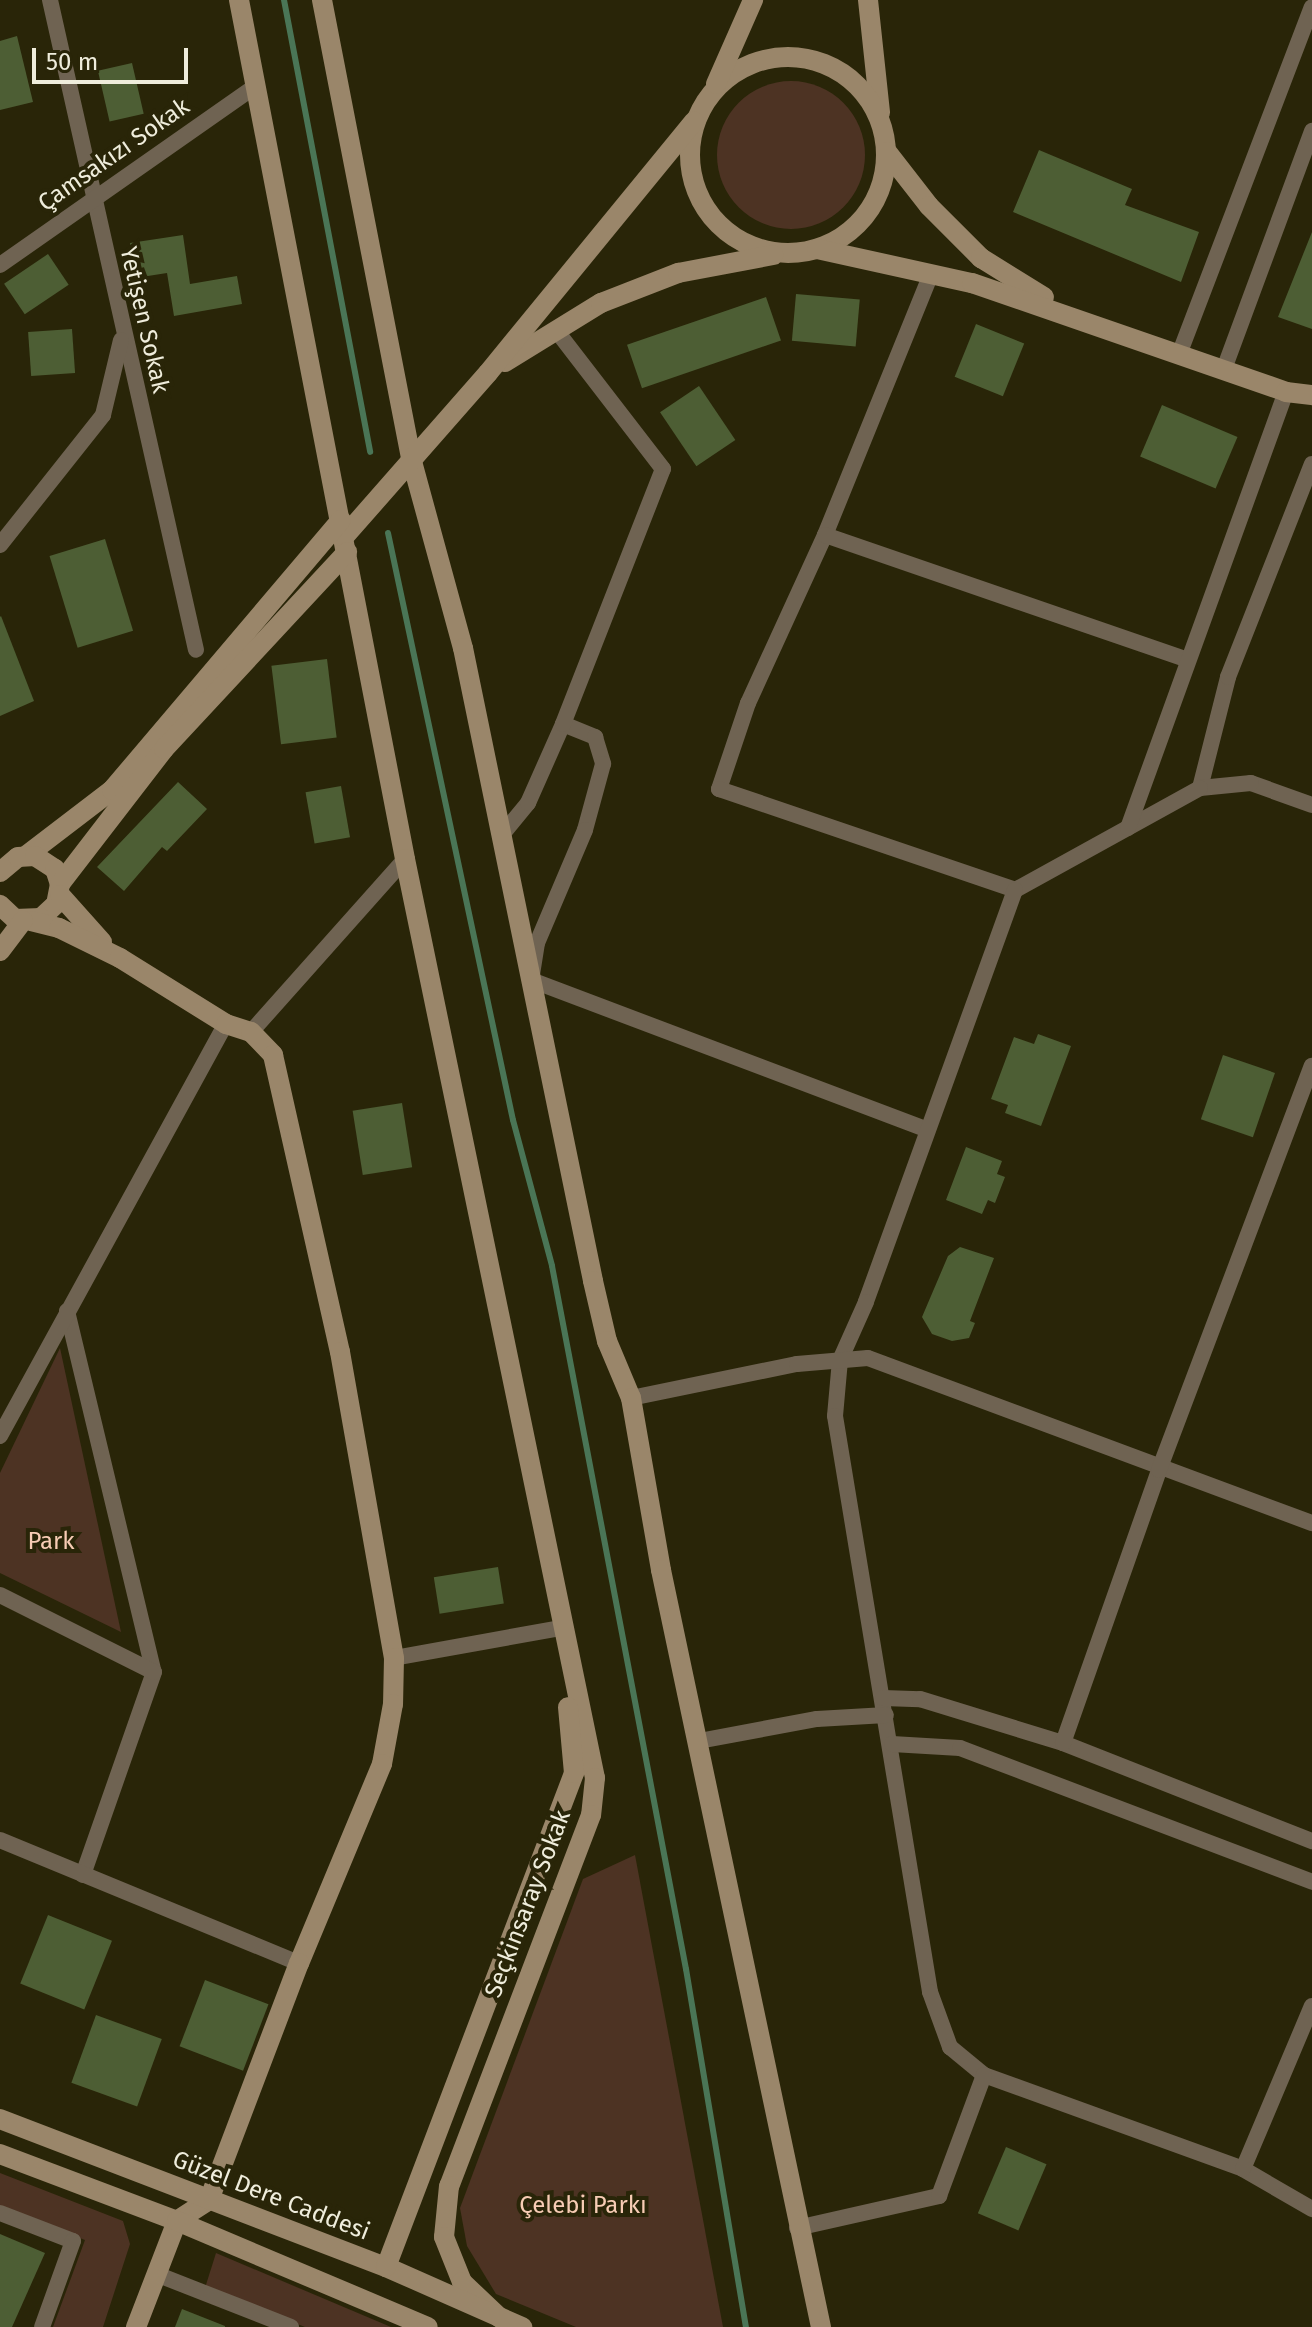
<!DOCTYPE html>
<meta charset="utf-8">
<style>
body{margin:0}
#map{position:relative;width:1312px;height:2327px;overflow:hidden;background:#292508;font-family:"Fira Sans",sans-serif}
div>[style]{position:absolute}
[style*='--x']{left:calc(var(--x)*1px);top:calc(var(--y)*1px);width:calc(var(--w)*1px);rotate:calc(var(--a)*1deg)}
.green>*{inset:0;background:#4d3323}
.round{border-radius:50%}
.stream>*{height:6px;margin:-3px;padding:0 3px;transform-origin:3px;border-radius:3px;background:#4a7556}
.building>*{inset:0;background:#4d5e34;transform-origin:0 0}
.street>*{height:16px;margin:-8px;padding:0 8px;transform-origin:8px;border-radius:8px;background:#6f6352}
.secondary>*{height:20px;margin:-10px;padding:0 10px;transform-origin:10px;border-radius:10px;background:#9a866a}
.secondary>.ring{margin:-10px;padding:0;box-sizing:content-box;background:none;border:20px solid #9a866a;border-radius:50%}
span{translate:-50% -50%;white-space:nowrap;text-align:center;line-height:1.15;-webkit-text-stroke:8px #292508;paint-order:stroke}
.street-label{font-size:24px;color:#efeddc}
.park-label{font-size:24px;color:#f7ccb4}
.scale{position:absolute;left:32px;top:48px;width:156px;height:36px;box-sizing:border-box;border:4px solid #efeddc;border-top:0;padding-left:10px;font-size:24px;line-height:28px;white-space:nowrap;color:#efeddc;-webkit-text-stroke:6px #292508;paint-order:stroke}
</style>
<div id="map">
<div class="green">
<i class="round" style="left:717px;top:81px;width:148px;height:148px"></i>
<i style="clip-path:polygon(60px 1348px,121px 1632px,0 1573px,0 1473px)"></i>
<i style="clip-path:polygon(635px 1855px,723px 2327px,576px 2327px,496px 2294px,467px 2246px,460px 2208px,583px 1879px)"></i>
<i style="clip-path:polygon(0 2173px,123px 2221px,130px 2244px,103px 2327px,53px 2327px,85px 2240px,0 2207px)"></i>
<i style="clip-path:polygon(216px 2253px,391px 2327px,305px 2327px,205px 2288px)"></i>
</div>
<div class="stream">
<i style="--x:284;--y:0;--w:460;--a:79.2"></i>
<i style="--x:388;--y:533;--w:600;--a:77.98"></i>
<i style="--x:513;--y:1120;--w:151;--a:75"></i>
<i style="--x:552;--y:1266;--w:716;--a:79.21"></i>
<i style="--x:686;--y:1969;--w:363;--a:80.5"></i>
</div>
<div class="building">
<i style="clip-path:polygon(17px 36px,33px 102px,0 110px,0 41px)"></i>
<i style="left:132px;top:63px;width:52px;height:35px;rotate:77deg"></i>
<i style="clip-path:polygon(1039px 150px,1132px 189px,1125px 205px,1199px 232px,1181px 282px,1013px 212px)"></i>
<i style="clip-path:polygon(1312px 232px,1312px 329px,1278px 317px)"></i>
<i style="clip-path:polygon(183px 235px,190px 284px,237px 276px,242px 304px,174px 316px,167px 273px,135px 278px,130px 243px)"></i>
<i style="left:48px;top:254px;width:37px;height:53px;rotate:56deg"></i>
<i style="left:796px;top:294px;width:64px;height:47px;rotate:5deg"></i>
<i style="left:766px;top:297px;width:46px;height:147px;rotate:71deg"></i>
<i style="left:976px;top:324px;width:52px;height:57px;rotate:22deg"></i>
<i style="left:72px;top:329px;width:44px;height:44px;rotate:86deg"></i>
<i style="left:699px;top:386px;width:65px;height:47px;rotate:56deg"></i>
<i style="left:1162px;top:405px;width:82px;height:56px;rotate:23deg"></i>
<i style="left:105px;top:539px;width:96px;height:58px;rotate:73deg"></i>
<i style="clip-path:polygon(1px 616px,34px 701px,0 716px,0 617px)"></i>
<i style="left:327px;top:659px;width:79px;height:56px;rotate:83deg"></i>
<i style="clip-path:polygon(178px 782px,207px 809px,167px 851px,162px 847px,124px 891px,97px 867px)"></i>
<i style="left:341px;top:786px;width:52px;height:36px;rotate:80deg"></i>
<i style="clip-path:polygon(1038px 1034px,1071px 1046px,1041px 1126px,1005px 1113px,1008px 1105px,991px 1099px,1014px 1037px,1034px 1044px)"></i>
<i style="left:1223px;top:1055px;width:55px;height:68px;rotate:19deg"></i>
<i style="left:402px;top:1103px;width:65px;height:50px;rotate:81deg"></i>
<i style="clip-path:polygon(966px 1147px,1002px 1161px,997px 1174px,1005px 1177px,995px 1203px,988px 1200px,982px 1214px,946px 1200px)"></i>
<i style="clip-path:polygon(960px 1247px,994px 1258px,970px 1321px,975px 1323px,969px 1338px,952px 1341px,932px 1334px,922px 1317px,948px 1256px)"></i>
<i style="left:498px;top:1567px;width:37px;height:65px;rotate:81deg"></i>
<i style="left:48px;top:1915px;width:69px;height:74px;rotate:22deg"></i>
<i style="left:205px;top:1980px;width:68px;height:71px;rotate:21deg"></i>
<i style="left:96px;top:2015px;width:70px;height:72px;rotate:20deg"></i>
<i style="left:1006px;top:2147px;width:44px;height:72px;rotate:23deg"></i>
<i style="clip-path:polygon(0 2234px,45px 2253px,12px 2327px,0 2327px)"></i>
<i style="clip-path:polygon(182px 2309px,225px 2326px,225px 2327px,175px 2327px)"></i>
</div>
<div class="street">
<i style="--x:50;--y:0;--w:666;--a:77.34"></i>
<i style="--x:0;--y:265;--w:312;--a:-35"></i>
<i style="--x:931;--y:274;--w:282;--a:112.1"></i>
<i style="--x:825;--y:535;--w:185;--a:114.6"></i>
<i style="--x:748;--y:703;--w:91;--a:108.6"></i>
<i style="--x:719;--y:789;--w:313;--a:18.8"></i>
<i style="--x:1180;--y:352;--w:369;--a:-69.1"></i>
<i style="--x:1224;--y:369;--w:254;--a:-69.7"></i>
<i style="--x:825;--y:535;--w:381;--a:19"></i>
<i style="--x:0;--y:545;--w:166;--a:-51.6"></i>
<i style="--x:103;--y:415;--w:77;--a:-76.5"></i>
<i style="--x:563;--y:724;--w:35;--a:22"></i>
<i style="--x:595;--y:737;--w:28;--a:73"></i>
<i style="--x:603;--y:764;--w:68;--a:105.3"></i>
<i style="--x:585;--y:830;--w:123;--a:113"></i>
<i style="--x:537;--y:943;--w:37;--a:99"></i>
<i style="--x:531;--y:980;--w:423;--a:20.7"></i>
<i style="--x:1200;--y:788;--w:114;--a:-75.8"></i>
<i style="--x:1228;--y:677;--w:229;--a:-68.5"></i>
<i style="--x:1312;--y:805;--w:65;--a:-160.2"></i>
<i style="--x:1251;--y:783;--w:51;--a:174.4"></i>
<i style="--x:1200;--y:788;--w:211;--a:151.1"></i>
<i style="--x:1015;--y:890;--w:438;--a:109.9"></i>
<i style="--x:866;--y:1302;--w:64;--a:114.1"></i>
<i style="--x:840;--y:1360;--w:56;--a:95.1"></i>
<i style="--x:835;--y:1416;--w:584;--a:80.63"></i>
<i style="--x:930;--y:1992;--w:59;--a:70"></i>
<i style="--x:950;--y:2047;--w:44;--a:39.5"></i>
<i style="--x:984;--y:2075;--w:276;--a:19.9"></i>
<i style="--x:1243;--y:2169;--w:80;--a:30.1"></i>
<i style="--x:1128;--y:828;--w:464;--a:-70.1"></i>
<i style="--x:501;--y:836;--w:43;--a:-50.7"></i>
<i style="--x:528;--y:803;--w:86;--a:-66.1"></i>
<i style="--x:563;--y:724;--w:274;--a:-68.6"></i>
<i style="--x:663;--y:469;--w:175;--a:-127.6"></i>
<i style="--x:251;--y:1032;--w:232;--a:-48.3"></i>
<i style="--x:67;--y:1311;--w:371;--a:76.5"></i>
<i style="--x:154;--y:1672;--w:215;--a:109.3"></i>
<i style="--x:631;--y:1398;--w:169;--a:-11.6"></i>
<i style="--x:797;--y:1364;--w:71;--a:-4.8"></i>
<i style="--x:868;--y:1358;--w:474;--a:20.4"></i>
<i style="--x:0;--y:1436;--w:470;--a:-61.3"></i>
<i style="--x:0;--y:1595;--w:172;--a:26.6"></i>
<i style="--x:394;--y:1658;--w:170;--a:-10.2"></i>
<i style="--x:883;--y:1698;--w:37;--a:2"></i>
<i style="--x:920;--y:1699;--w:150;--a:17.1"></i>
<i style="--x:1063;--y:1743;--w:268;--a:21.5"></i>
<i style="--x:699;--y:1741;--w:120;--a:-10.6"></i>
<i style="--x:817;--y:1719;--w:69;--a:-3.3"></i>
<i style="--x:1063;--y:1743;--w:289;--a:-70.6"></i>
<i style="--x:1159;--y:1470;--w:432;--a:-69.3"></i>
<i style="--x:892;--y:1744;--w:68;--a:3.4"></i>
<i style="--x:960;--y:1748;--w:377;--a:20.8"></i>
<i style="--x:0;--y:1840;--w:323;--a:22.4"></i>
<i style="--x:1243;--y:2169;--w:177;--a:-67.1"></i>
<i style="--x:0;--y:2213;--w:78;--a:21"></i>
<i style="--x:73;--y:2241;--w:91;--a:109.8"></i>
<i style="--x:797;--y:2228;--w:146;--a:-12.7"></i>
<i style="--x:939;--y:2196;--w:129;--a:-69.6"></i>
<i style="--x:156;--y:2274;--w:145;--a:21.4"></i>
</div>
<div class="secondary">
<i style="--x:239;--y:0;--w:875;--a:79.06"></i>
<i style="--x:405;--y:859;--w:938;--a:78.32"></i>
<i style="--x:595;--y:1778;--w:37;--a:96"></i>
<i style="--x:591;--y:1815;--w:397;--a:110.9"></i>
<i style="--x:449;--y:2186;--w:51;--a:95.6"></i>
<i style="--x:444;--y:2237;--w:48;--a:68.2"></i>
<i style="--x:462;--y:2282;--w:52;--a:43.5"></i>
<i style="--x:322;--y:0;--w:467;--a:79"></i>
<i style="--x:411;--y:458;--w:197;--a:74.7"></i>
<i style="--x:463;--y:648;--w:646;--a:78.39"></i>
<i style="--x:593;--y:1281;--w:62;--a:76.9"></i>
<i style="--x:607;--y:1341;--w:62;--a:67.2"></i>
<i style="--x:631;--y:1398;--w:175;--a:80.1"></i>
<i style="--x:661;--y:1570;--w:774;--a:78.07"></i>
<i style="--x:868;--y:0;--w:113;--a:83.9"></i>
<i class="ring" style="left:690px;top:57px;width:176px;height:176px"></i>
<i style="--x:716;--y:84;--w:92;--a:-66.2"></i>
<i style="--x:887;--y:152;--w:68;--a:52.1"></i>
<i style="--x:929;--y:206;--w:74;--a:45"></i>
<i style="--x:981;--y:258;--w:74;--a:31.8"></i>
<i style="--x:817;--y:249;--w:159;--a:12.4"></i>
<i style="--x:972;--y:283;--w:332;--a:19.1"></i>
<i style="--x:1286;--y:392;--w:26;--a:7"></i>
<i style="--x:505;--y:362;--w:113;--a:-31.6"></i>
<i style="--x:601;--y:303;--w:83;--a:-21.3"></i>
<i style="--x:678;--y:273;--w:97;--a:-10.7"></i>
<i style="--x:344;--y:537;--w:218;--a:-48.7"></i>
<i style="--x:488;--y:373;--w:325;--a:-50.7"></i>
<i style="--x:27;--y:855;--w:107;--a:-37.4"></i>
<i style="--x:112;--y:790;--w:354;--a:-49.7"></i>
<i style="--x:0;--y:872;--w:23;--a:-40"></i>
<i style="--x:18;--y:857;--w:17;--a:-3"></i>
<i style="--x:35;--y:856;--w:24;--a:33"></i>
<i style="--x:55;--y:869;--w:16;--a:72"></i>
<i style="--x:60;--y:884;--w:20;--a:101"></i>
<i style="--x:56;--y:904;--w:21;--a:137"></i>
<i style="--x:41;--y:918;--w:26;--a:178"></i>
<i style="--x:15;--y:919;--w:21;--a:-137"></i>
<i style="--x:60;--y:884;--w:170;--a:-52.4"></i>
<i style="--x:164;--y:749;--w:269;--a:-47.1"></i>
<i style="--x:60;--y:895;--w:63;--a:48.2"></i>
<i style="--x:31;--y:921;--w:29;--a:14"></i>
<i style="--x:59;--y:928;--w:68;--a:26.2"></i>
<i style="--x:120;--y:958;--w:125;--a:31.9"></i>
<i style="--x:226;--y:1024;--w:26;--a:18"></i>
<i style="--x:251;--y:1032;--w:32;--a:46"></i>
<i style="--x:273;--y:1055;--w:304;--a:77.3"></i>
<i style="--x:340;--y:1352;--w:311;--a:80"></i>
<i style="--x:394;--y:1658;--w:46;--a:91.2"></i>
<i style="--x:393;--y:1704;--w:61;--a:100.4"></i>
<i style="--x:382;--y:1764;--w:216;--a:112.6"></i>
<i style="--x:299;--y:1963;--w:254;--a:110.8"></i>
<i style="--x:209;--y:2200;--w:38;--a:147"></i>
<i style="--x:177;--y:2221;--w:114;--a:111.1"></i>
<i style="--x:0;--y:951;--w:38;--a:-53"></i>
<i style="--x:0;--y:2119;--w:413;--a:21"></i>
<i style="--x:386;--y:2267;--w:149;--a:23.8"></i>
<i style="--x:0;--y:2154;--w:189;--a:20.7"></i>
<i style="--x:177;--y:2221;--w:272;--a:22.9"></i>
<i style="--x:386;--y:2267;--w:529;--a:-69.16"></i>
<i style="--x:574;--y:1773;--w:66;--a:-95.2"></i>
</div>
<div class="street-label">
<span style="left:114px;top:155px;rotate:-35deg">Çamsakızı Sokak</span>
<span style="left:144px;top:320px;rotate:77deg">Yetişen Sokak</span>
<span style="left:528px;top:1904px;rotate:-69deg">Seçkinsaray Sokak</span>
<span style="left:271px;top:2196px;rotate:21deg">Güzel Dere Caddesi</span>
</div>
<div class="park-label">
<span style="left:51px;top:1542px">Park</span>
<span style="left:583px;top:2206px">Çelebi Parkı</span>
</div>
<div class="scale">50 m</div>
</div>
